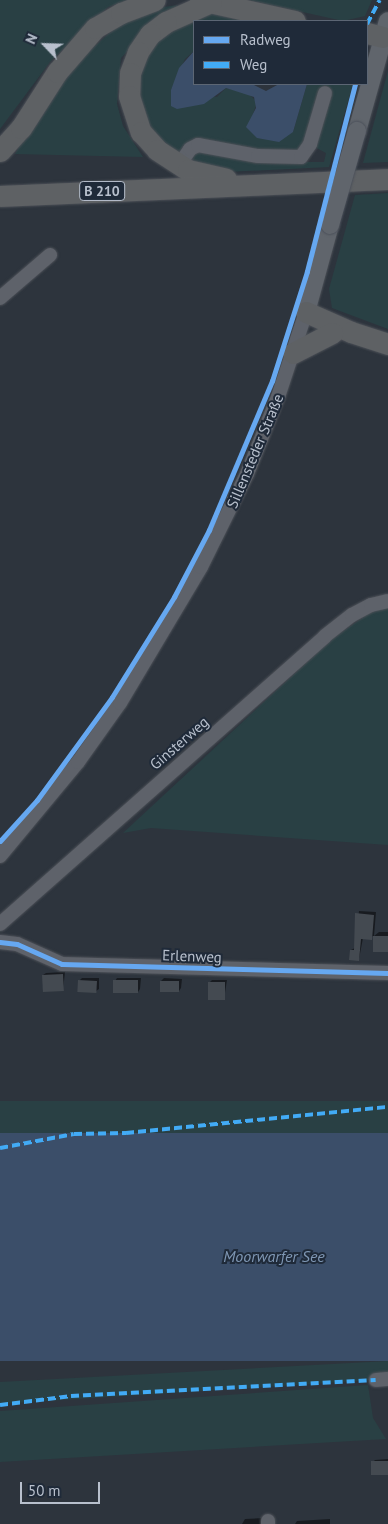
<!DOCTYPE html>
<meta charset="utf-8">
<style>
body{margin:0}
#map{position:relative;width:388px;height:1524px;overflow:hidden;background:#2d343d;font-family:"PT Sans",sans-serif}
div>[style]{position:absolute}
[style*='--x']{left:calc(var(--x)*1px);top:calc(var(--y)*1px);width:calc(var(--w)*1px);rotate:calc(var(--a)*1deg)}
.green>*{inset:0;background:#294044;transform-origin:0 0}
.water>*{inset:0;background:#3b4e69;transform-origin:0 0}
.shadow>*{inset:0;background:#0007}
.building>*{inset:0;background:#444a51;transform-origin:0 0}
.roads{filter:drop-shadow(0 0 1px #4c5057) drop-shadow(0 0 1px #4c5057)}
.minor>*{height:14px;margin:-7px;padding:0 7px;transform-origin:7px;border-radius:7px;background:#5e626a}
.major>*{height:18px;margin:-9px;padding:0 9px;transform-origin:9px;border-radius:9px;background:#60656c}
.highway>*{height:21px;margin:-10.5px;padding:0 10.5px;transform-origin:10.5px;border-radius:10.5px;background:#5e6164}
.bridges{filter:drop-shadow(0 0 1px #4b505a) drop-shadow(0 0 1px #4b505a)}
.major-bridge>*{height:18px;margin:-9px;padding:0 9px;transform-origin:9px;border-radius:9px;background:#60656c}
.quiet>*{height:4px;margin-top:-2px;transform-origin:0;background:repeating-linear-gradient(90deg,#42abf6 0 8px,transparent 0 12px)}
.cycleway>*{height:5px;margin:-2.5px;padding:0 2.5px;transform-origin:2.5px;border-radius:2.5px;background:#66a8f1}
span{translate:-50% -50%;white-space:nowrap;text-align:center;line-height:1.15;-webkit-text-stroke:4px #1f2a39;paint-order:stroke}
.shield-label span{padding:1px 4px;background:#1f2a39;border:1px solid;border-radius:4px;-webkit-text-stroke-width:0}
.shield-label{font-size:14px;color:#b8c0cd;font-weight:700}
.street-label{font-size:15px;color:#b8c0cd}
.water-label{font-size:16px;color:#7f97b4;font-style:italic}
.legend{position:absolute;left:193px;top:20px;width:175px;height:65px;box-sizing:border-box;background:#1f2a39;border:1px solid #5c6674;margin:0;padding:6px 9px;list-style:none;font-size:15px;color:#b8c0cd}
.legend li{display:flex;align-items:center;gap:10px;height:25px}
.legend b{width:25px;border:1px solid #5c6674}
.north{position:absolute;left:20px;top:20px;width:50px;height:50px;-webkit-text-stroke:4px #1f2a39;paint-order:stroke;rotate:294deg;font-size:14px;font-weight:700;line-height:20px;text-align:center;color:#b8c0cd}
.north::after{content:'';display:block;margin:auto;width:18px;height:22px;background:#b8c0cd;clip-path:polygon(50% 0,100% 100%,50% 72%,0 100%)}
.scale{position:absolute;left:20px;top:1482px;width:80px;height:22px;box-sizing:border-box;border:2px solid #b8c0cd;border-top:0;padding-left:6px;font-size:15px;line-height:18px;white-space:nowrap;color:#b8c0cd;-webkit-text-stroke:4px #1f2a39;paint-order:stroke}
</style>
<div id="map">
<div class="green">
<i style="clip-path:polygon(0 0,128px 0,108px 7px,50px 62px,0 129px)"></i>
<i style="clip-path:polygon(248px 0,372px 0,365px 16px,343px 21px)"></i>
<i style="clip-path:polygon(178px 5px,141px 37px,121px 58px,117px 104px,123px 126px,143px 157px,15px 154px,46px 101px,78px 61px,114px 29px,143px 10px)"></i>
<i style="clip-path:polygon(219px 11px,269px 21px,194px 21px,194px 51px,185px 59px,171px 90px,217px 97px,226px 88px,249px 94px,257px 102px,252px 117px,293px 132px,307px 84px,353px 84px,329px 167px,227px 172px,193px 162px,192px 156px,197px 151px,297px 162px,324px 162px,326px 153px,305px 142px,297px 153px,183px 149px,177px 152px,151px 134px,135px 91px,143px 54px,178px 21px)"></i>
<i style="clip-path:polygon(388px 71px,388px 162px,363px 163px)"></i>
<i style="clip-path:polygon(388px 193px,388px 329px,332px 308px,329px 289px,355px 195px)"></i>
<i style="clip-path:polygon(388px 607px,388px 845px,151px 828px,123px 833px,333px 638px,374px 610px)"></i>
<i style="left:388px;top:1101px;width:32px;height:390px;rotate:90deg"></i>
<i style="clip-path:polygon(388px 1361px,388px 1379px,0 1404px,0 1382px)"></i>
<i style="clip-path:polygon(368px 1385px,373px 1418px,386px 1439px,0 1462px,0 1411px)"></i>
</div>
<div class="water">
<i style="clip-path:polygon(194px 51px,194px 84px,252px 84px,266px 91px,279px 84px,307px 84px,293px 132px,279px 142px,257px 138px,246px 127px,256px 108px,254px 97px,226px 88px,204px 104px,177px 109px,171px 106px,171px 90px,179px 68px)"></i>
<i style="left:388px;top:1133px;width:228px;height:390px;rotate:90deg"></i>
</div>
<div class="shadow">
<i style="clip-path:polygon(359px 911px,376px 912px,374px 936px,363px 938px,359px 959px,351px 950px,355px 948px)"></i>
<i style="clip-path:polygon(379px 932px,388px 932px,388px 951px,374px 936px)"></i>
<i style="clip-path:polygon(65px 972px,63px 990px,43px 975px,46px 973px)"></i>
<i style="clip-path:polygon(82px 978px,99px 978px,99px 989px,96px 991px,79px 981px)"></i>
<i style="clip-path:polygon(117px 978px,141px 978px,140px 989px,138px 992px,115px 981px)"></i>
<i style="clip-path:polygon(164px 978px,182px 979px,181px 988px,179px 991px,161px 981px)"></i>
<i style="clip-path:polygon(212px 980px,227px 980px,224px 999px,210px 982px)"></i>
<i style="clip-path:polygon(388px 1459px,388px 1474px,372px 1463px,375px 1460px)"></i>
<i style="clip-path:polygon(264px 1518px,264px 1524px,242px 1524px,245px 1519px)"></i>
<i style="clip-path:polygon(330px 1519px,330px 1524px,295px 1524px,297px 1521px)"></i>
</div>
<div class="building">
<i style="clip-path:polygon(355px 913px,374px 915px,372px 940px,361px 939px,359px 961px,349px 960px,350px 950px,354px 950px)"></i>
<i style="left:373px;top:936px;width:15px;height:16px"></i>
<i style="left:63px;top:974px;width:17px;height:21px;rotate:87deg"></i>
<i style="left:78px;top:980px;width:19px;height:12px;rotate:3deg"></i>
<i style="left:113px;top:980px;width:25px;height:13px"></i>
<i style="left:160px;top:981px;width:19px;height:11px"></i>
<i style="left:208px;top:982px;width:17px;height:18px"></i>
<i style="left:388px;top:1461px;width:14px;height:17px;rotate:90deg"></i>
</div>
<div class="roads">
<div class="minor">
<i style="--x:179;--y:165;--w:19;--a:-55"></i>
<i style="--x:190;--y:149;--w:9;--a:-27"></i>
<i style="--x:198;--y:145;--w:61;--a:10.4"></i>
<i style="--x:258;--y:156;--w:43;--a:1.3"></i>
<i style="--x:301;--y:157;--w:16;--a:-55"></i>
<i style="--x:310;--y:144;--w:53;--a:-73.6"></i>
<i style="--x:0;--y:298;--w:66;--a:-40.7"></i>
<i style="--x:0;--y:856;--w:122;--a:-50.3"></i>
<i style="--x:78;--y:762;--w:72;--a:-54.6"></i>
<i style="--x:120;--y:703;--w:158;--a:-59.2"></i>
<i style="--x:201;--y:567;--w:104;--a:-63.7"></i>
<i style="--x:247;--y:474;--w:83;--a:-68.1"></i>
<i style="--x:278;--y:397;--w:89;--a:-71.8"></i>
<i style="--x:0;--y:924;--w:434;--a:-41.5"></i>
<i style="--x:325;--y:636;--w:34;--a:-38"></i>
<i style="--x:352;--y:615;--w:21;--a:-28"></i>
<i style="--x:371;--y:605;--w:17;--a:-13"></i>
<i style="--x:0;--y:942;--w:17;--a:7"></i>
<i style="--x:17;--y:944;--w:49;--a:24"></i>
<i style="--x:62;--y:964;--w:326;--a:1.6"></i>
<i style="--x:376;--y:1380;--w:12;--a:-5"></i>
<i style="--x:268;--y:1521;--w:3;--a:90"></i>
</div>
<div class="major">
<i style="--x:357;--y:131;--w:114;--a:-74.3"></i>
<i style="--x:306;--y:312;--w:90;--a:-74.6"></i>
</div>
<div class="highway">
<i style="--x:200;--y:0;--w:97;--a:12.5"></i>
<i style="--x:211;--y:2;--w:49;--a:156"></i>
<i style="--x:166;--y:22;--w:20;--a:143"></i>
<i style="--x:150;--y:34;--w:22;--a:124"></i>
<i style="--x:138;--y:52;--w:22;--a:111"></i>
<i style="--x:130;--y:73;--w:23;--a:92"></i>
<i style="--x:129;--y:96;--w:38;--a:72"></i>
<i style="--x:141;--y:132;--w:24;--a:48"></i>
<i style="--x:157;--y:150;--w:37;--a:33"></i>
<i style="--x:188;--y:170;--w:39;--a:13"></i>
<i style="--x:367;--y:33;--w:16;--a:14"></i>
<i style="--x:0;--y:151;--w:31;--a:-48"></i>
<i style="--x:21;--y:128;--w:67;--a:-57.3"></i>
<i style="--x:57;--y:72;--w:58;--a:-49.2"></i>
<i style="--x:95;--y:28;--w:30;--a:-30"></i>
<i style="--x:121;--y:13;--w:36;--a:-21"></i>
<i style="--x:0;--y:196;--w:388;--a:-2.5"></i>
<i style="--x:306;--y:312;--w:49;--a:24"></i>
<i style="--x:351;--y:332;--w:39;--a:18"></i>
<i style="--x:293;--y:353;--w:44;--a:-27.1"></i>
</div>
</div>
<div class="bridges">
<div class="major-bridge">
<i style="--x:330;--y:225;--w:98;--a:-74"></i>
</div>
</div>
<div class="quiet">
<i style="--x:367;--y:24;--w:27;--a:-62"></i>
<i style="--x:0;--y:1148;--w:75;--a:-10.7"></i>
<i style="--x:74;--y:1134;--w:52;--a:-1.1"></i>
<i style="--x:126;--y:1133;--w:263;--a:-5.7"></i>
<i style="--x:0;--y:1405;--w:72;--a:-7.2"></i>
<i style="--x:71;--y:1396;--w:305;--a:-3"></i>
</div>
<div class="cycleway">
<i style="--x:0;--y:841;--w:55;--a:-47.9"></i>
<i style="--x:37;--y:800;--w:127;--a:-53.9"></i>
<i style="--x:112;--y:697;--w:118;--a:-58.2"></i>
<i style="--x:174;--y:597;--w:76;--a:-62.4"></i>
<i style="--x:209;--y:530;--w:162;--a:-67.1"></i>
<i style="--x:272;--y:381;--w:115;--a:-72.3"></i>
<i style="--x:307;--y:271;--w:193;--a:-75.6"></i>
<i style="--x:0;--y:942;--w:17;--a:7"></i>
<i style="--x:17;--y:944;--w:49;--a:24"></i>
<i style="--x:62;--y:964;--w:326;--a:1.6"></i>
</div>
<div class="shield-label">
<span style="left:102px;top:191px">B 210</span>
</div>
<div class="street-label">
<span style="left:255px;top:451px;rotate:-67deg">Sillensteder Straße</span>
<span style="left:179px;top:743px;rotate:-41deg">Ginsterweg</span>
<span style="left:192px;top:956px;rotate:2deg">Erlenweg</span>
</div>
<div class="water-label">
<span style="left:274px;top:1256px">Moorwarfer See</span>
</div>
<ul class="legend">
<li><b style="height:6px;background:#66a8f1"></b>Radweg</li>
<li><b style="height:6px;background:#42abf6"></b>Weg</li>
</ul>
<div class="north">N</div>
<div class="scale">50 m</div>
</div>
